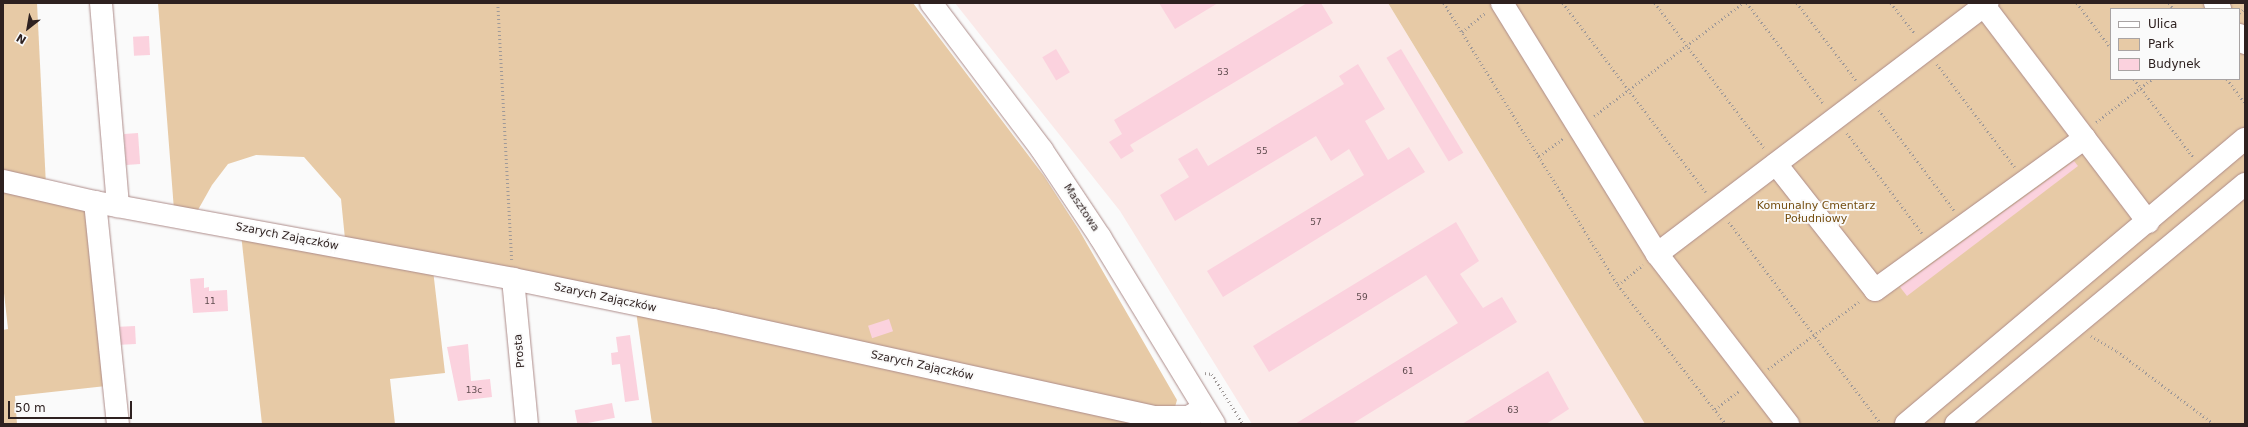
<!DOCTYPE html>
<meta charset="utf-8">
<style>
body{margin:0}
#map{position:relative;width:2248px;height:427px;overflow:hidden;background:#fafafa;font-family:"DejaVu Sans",sans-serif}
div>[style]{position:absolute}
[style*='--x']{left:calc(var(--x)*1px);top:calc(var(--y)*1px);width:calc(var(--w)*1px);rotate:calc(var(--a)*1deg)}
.built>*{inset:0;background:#fbe9e8}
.green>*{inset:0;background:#e7caa6}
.building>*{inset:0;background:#fbd2de;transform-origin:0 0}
.path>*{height:2.5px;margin-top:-1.25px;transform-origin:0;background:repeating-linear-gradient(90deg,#9f9998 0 1px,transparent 0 4px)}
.roads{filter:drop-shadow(0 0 1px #ad8c8a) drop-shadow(0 0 1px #ad8c8a)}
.minor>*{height:22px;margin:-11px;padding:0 11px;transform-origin:11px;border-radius:11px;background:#fff}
span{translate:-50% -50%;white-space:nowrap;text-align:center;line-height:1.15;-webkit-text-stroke:3.5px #fafafa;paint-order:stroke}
.number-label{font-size:9px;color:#614d50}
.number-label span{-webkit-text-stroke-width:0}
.park-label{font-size:11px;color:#754e10}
.street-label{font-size:11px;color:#2e2120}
.frame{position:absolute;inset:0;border:4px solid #2e2120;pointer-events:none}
.legend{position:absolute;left:2110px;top:8px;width:130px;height:72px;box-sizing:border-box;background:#fafafa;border:1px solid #a8a3a3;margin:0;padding:5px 7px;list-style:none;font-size:12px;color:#2e2120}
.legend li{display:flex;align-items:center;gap:8px;height:20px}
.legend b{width:20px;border:1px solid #a8a3a3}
.north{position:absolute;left:8px;top:8px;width:40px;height:40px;-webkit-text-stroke:3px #fafafa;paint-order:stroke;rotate:211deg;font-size:11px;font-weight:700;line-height:16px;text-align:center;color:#2e2120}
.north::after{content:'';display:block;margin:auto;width:14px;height:18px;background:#2e2120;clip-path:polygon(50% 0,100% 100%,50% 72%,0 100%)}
.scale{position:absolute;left:8px;top:401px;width:124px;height:18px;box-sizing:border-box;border:2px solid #2e2120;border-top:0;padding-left:5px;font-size:12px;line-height:14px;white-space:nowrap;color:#2e2120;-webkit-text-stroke:3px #fafafa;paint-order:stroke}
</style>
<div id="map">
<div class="built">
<i style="clip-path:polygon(955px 3px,1388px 3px,1645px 424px,1252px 424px,1120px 211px)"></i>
</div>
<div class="green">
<i style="clip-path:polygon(3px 3px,37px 3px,46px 186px,3px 177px)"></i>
<i style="clip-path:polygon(158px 3px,913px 3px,1044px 176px,1079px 230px,1177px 400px,1175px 407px,1154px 410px,345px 239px,341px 199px,304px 157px,256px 155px,228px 164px,212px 185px,194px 217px,174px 210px)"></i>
<i style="clip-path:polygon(evenodd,1388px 3px,2245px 3px,2245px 424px,1645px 424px,1388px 3px,2111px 9px,2239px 9px,2239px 79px,2111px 79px,2111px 9px)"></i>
<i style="clip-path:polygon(3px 187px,87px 204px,106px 386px,15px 396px,17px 424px,3px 424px,3px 330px,8px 329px,3px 284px)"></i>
<i style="clip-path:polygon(241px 234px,433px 270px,445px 373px,390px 379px,395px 424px,262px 424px)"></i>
<i style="clip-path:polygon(636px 311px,1178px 424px,652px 424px)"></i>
</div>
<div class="building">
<i style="clip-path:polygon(1159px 3px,1218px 3px,1175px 29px)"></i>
<i style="clip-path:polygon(1307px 3px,1321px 3px,1333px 23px,1130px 145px,1134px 151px,1121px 159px,1109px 142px,1122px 134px,1114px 120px)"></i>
<i style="left:149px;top:36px;width:19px;height:16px;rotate:87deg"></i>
<i style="left:1056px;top:49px;width:27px;height:16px;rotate:59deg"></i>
<i style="left:1401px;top:49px;width:121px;height:17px;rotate:59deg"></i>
<i style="clip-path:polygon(1358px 64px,1385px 109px,1365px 121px,1388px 160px,1409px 147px,1425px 172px,1223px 297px,1207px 271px,1364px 175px,1349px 149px,1331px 161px,1316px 136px,1175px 221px,1160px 195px,1189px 177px,1178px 159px,1197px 148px,1208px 166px,1344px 84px,1339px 76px)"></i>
<i style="left:138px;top:133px;width:31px;height:14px;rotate:86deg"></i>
<i style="clip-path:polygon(2074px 161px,2078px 166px,1907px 296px,1900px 287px)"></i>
<i style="clip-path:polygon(1456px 222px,1479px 261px,1460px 274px,1483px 308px,1502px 297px,1517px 322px,1352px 424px,1295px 424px,1458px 323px,1426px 275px,1269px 372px,1253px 346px)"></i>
<i style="clip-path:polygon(204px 278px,204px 288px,209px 287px,209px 291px,227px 290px,228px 311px,193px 313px,190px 279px)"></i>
<i style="left:889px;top:319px;width:13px;height:22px;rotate:72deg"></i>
<i style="left:135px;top:326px;width:18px;height:15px;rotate:87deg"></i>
<i style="clip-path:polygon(630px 335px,639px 400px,625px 402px,620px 364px,612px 365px,611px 353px,618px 352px,616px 337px)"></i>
<i style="clip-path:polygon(468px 344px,471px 381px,490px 379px,492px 397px,458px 401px,447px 347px)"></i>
<i style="clip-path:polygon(1548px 371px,1569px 409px,1546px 424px,1462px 424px)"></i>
<i style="left:612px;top:403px;width:15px;height:38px;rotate:79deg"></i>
</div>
<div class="path">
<i style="--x:498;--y:3;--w:257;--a:86.9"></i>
<i style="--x:1444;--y:3;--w:331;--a:58.3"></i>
<i style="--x:1618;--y:285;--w:176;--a:52.2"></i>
<i style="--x:1563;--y:3;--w:237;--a:52.9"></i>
<i style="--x:1655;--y:3;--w:183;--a:53"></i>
<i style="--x:1747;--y:3;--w:127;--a:52.7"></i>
<i style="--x:1797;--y:3;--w:97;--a:52.5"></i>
<i style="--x:1891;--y:3;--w:39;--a:52"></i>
<i style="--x:2077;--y:3;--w:56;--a:52.9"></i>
<i style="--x:2169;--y:3;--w:8;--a:50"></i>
<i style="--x:2239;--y:13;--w:8;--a:-40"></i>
<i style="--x:1462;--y:32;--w:31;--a:-40"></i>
<i style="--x:1937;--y:64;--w:129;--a:52.9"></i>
<i style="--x:2134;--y:79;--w:99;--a:52.8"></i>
<i style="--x:2227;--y:79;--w:30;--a:53"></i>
<i style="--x:1879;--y:110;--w:125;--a:53.1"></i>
<i style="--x:1594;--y:116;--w:187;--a:-37.2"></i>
<i style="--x:2096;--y:122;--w:71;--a:-37.5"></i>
<i style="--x:1847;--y:133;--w:125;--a:53.1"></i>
<i style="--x:1539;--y:156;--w:31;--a:-36"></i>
<i style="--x:1729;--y:222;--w:253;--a:53"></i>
<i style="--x:1618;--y:285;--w:32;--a:-39"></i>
<i style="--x:2091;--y:336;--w:30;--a:30"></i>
<i style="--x:2117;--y:351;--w:121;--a:37"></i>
<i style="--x:1768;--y:369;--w:114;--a:-36.5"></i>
<i style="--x:1205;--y:373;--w:7;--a:8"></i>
<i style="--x:1212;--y:374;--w:59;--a:58.2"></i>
<i style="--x:1715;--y:409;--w:31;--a:-37"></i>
</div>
<div class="roads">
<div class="minor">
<i style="--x:101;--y:3;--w:204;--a:85.2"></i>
<i style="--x:931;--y:3;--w:184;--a:52.9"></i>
<i style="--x:1042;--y:150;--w:105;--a:56.3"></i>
<i style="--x:1100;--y:237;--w:219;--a:58.6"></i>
<i style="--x:1502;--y:3;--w:295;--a:58.3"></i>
<i style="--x:1657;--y:254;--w:215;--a:52.4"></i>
<i style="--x:1982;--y:3;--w:275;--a:52.8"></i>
<i style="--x:2215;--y:3;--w:8;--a:50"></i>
<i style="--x:2239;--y:35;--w:10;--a:53"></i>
<i style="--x:1776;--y:164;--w:160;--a:51.8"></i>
<i style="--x:1875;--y:290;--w:259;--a:-35.9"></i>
<i style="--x:3;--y:181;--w:94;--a:12.9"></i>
<i style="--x:95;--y:202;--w:425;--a:10.4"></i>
<i style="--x:513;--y:279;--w:204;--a:11.6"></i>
<i style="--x:713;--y:320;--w:453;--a:12.4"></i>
<i style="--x:1155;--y:417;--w:33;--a:0"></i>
<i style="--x:1188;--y:417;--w:18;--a:-29"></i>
<i style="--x:95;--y:202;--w:223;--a:84.1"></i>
<i style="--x:1657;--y:254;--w:415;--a:-37.2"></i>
<i style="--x:513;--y:279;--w:146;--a:84.5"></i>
<i style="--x:1906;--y:424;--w:443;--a:-40.1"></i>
<i style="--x:1956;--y:424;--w:376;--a:-39.7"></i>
</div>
</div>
<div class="number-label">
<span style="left:1223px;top:72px">53</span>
<span style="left:1262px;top:151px">55</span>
<span style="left:1316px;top:222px">57</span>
<span style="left:1362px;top:297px">59</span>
<span style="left:210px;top:301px">11</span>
<span style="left:1408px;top:371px">61</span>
<span style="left:474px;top:390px">13c</span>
<span style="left:1513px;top:410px">63</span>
</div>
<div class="park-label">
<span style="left:1816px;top:213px">Komunalny Cmentarz<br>Południowy</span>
</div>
<div class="street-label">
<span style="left:1081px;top:208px;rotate:56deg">Masztowa</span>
<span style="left:287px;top:237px;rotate:11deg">Szarych Zajączków</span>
<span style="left:605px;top:298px;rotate:12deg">Szarych Zajączków</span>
<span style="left:520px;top:351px;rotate:-95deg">Prosta</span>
<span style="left:922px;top:366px;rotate:12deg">Szarych Zajączków</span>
</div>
<div class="frame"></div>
<ul class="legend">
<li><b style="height:5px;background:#fff"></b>Ulica</li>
<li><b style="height:11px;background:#e7caa6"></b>Park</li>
<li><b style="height:11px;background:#fbd2de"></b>Budynek</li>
</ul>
<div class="north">N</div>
<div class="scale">50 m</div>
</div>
